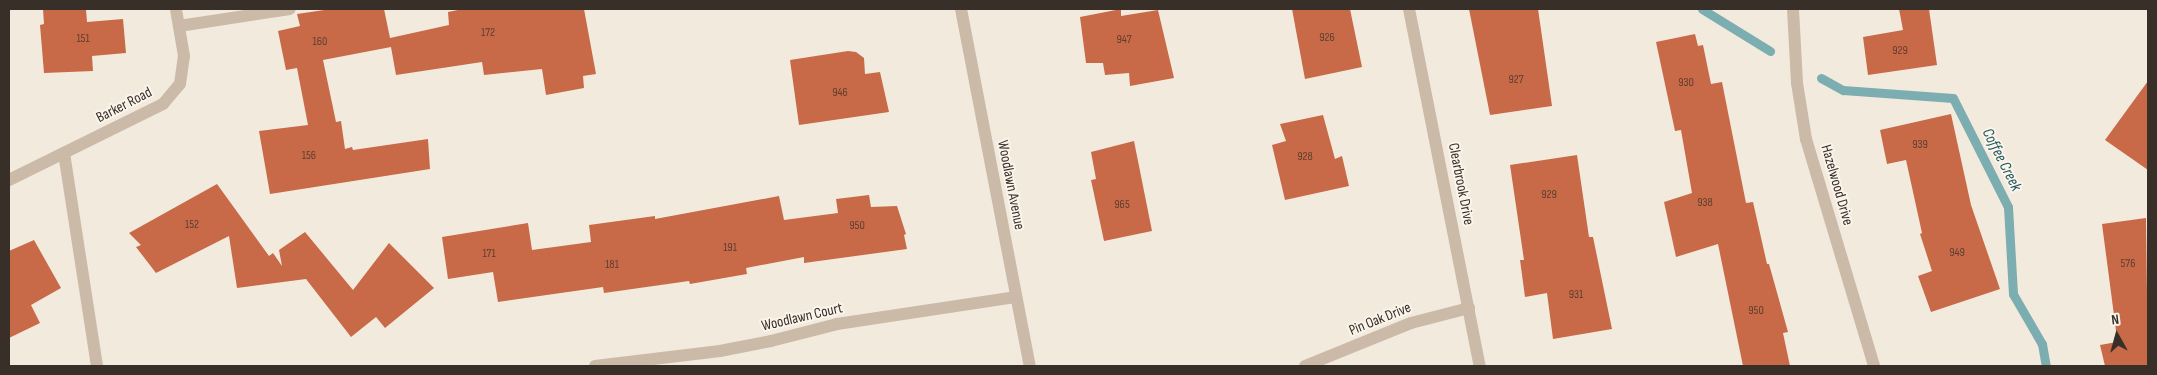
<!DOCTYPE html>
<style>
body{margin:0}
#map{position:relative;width:2157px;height:375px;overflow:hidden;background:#f3eade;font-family:"Sofia Sans Condensed",sans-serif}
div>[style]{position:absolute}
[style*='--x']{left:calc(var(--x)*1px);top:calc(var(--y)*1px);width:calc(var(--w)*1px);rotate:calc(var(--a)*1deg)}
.stream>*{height:9px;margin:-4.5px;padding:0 4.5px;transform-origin:4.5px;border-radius:4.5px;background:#7cadb1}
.building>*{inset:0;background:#c86a47}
.minor>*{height:12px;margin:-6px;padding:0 6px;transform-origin:6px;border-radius:6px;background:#ccbaa9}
span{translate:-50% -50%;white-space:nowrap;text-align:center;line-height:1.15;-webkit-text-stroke:4px #faf4eb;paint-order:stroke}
.number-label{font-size:12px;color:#5d3e30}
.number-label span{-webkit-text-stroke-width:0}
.street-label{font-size:15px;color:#392f29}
.water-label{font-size:16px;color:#1d565c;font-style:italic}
.frame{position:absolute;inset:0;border:10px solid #392f29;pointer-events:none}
.north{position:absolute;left:2092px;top:310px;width:50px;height:50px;-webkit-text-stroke:4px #faf4eb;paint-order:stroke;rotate:353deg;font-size:14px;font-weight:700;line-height:20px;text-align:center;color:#392f29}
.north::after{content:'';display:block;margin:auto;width:18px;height:22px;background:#392f29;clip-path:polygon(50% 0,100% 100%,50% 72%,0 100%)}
</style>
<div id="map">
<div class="stream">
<i style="--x:1702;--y:9;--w:80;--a:31.7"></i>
<i style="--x:1821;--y:78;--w:25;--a:29"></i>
<i style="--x:1843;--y:90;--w:110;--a:4.2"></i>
<i style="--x:1953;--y:98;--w:122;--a:63.2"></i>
<i style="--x:2008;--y:207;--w:87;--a:86.7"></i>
<i style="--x:2013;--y:294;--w:58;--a:59.9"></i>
<i style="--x:2042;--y:344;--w:22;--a:80"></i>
</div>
<div class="building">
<i style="clip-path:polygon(43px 9px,86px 9px,87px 22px,123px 19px,126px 53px,92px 56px,93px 71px,44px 73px,40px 25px,44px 24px)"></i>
<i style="clip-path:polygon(331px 9px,384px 9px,390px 38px,449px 25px,448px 12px,463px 9px,584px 9px,596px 74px,583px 76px,584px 88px,546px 95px,542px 69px,484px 75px,482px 62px,396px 75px,391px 47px,323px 60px,336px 122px,341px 121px,345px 149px,352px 147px,353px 150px,428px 139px,430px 169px,270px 194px,259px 131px,308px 125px,297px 68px,286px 70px,278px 31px,300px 26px,297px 14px)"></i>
<i style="clip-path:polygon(1121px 9px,1121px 16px,1158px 10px,1174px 78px,1130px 86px,1129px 73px,1105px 75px,1103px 63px,1086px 63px,1080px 17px)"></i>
<i style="clip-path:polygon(1292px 9px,1350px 9px,1362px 67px,1305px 79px)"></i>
<i style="clip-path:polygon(1469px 9px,1538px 9px,1552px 106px,1490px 115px)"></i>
<i style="clip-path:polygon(1899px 9px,1929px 9px,1937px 65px,1868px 75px,1863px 37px,1903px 30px)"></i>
<i style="clip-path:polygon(1695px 34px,1698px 46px,1703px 45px,1711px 84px,1722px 82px,1746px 203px,1753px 202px,1767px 264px,1769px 264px,1788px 332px,1783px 333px,1790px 366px,1743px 366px,1718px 244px,1676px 257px,1664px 202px,1692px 193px,1681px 130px,1675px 131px,1656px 42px)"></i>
<i style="clip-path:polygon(848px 51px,856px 52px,864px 58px,865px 74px,880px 72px,889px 112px,799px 125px,790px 60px)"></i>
<i style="clip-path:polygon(2148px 81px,2148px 170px,2105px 140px)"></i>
<i style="clip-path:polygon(1951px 114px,1971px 205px,2000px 289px,1931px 312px,1918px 276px,1932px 271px,1920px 234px,1922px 233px,1906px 160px,1887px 164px,1880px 130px)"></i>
<i style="clip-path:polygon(1323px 115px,1335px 159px,1342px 156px,1349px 186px,1285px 200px,1272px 145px,1286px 141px,1280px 124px)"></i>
<i style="clip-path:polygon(1134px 141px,1152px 231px,1104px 241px,1091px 180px,1096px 179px,1091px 152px)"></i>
<i style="clip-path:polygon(1577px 155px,1589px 237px,1593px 237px,1612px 329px,1553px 339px,1547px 293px,1525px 297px,1520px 260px,1524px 260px,1510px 165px)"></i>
<i style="clip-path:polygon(217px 184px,269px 256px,273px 253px,282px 266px,279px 250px,305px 232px,353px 290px,389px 243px,434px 288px,385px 328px,376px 317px,351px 337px,306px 279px,237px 288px,229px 236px,156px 273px,136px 247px,141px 245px,129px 233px)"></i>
<i style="clip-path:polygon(869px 195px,871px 207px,897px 206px,906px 234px,904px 235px,907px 249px,804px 263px,804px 257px,746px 268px,747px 274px,690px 284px,689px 281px,604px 293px,603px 287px,498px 302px,493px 272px,448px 279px,442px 237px,528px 223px,532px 250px,591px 242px,589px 225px,655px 216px,655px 219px,779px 196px,784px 220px,838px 213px,836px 199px)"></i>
<i style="clip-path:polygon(2146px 218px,2148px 366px,2105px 366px,2100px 345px,2117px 342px,2117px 338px,2102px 224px)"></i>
<i style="clip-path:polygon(34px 240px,61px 288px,31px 305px,40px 323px,9px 338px,9px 251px)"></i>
</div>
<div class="minor">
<i style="--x:961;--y:9;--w:364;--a:79.1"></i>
<i style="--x:1409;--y:9;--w:364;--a:78.8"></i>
<i style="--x:1793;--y:9;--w:74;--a:86.9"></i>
<i style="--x:1797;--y:83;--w:57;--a:80.9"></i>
<i style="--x:1806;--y:139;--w:237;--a:73.3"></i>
<i style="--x:179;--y:26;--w:112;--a:-8.7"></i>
<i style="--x:64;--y:153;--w:216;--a:81.2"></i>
<i style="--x:9;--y:180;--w:172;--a:-26.3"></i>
<i style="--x:163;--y:104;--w:26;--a:-50"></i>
<i style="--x:180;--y:84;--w:28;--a:-82"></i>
<i style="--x:184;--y:56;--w:48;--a:-99.7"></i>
<i style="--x:595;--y:366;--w:126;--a:-6.8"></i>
<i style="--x:720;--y:351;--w:52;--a:-11.1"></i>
<i style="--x:771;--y:341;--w:68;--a:-14.4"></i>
<i style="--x:837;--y:324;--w:180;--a:-8.6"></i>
<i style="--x:1305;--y:366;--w:114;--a:-22.1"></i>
<i style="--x:1411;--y:323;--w:60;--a:-14.5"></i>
</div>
<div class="number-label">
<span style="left:488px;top:33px">172</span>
<span style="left:1327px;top:38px">926</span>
<span style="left:83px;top:39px">151</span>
<span style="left:1124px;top:40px">947</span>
<span style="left:320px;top:42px">160</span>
<span style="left:1900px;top:51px">929</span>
<span style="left:1516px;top:80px">927</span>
<span style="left:1686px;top:83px">930</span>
<span style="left:840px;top:93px">946</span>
<span style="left:1920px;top:145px">939</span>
<span style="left:309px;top:156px">156</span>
<span style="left:1305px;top:157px">928</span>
<span style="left:1549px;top:195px">929</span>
<span style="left:1705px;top:203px">938</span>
<span style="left:1122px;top:205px">965</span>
<span style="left:192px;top:225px">152</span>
<span style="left:857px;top:226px">950</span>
<span style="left:730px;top:248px">191</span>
<span style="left:1957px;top:253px">949</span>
<span style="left:489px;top:254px">171</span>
<span style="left:2128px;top:264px">576</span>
<span style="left:612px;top:265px">181</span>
<span style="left:1576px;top:295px">931</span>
<span style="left:1756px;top:311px">950</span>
</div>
<div class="street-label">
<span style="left:124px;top:105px;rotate:-27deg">Barker Road</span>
<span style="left:1461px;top:184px;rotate:79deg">Clearbrook Drive</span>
<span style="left:1011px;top:185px;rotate:79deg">Woodlawn Avenue</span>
<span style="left:1837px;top:185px;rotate:74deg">Hazelwood Drive</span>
<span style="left:802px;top:317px;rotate:-13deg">Woodlawn Court</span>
<span style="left:1380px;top:319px;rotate:-22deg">Pin Oak Drive</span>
</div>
<div class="water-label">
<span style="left:2001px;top:160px;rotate:63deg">Coffee Creek</span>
</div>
<div class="frame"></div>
<div class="north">N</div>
</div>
